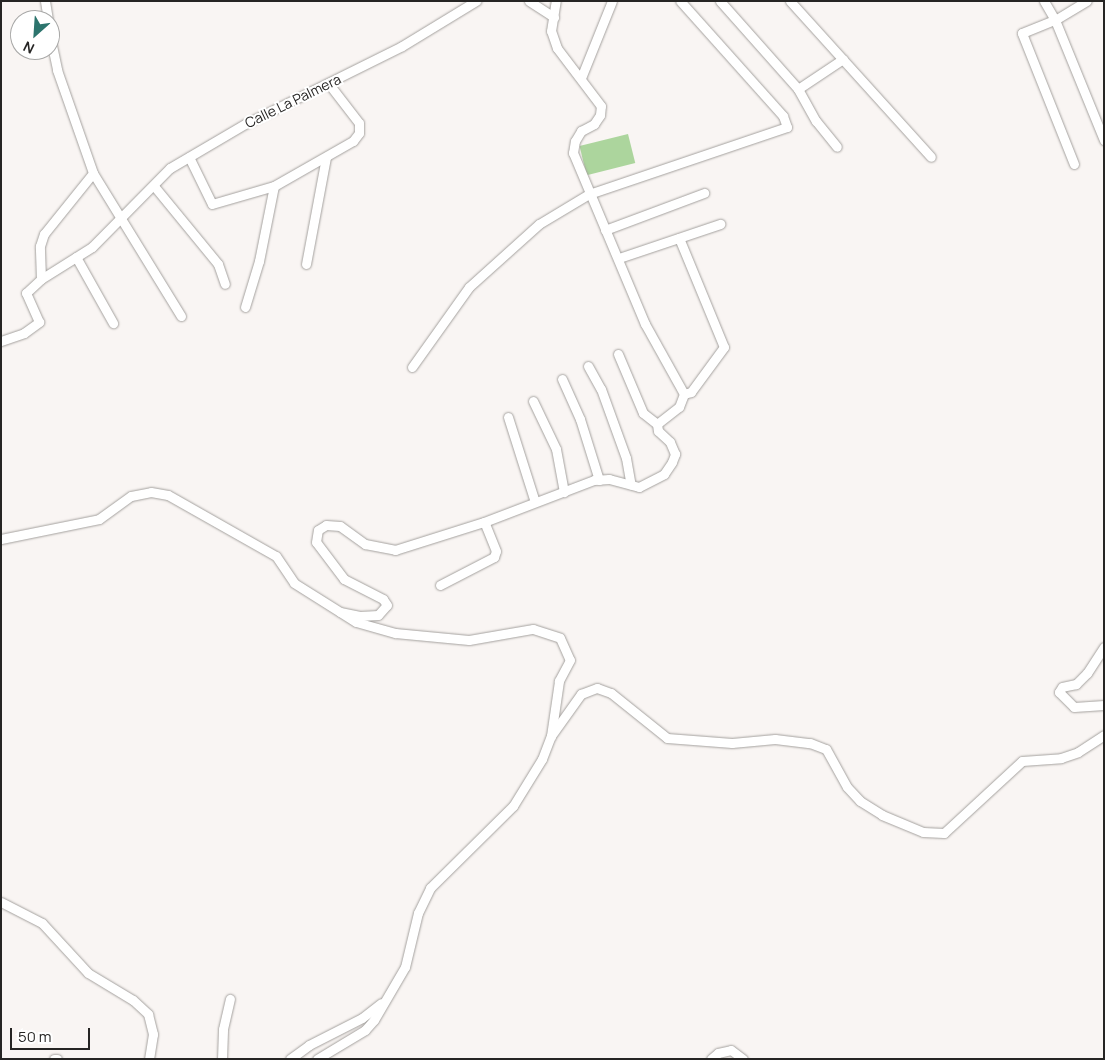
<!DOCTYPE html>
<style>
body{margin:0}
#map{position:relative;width:1105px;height:1060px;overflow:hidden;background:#f9f5f3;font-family:Manrope,sans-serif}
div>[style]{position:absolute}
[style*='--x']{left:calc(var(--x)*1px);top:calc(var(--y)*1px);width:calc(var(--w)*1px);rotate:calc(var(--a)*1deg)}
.green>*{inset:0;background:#acd59d;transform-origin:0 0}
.roads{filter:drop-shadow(0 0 1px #a4a19e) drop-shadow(0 0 1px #a4a19e)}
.street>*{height:9px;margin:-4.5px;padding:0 4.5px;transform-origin:4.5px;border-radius:4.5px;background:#fff}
span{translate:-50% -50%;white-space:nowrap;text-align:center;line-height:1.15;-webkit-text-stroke:4px #fff;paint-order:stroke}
.street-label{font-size:14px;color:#262524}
.frame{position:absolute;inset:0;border:2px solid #262524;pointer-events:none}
.north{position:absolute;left:10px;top:10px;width:50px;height:50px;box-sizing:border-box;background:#fff;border:1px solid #a8a8a7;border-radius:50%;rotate:206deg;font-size:14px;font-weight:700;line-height:20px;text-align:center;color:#262524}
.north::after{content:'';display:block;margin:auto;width:18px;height:22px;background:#2c746d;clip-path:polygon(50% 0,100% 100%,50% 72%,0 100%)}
.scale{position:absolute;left:10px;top:1028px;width:80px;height:22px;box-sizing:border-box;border:2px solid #262524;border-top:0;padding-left:6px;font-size:15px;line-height:18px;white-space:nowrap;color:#262524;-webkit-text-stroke:4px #fff;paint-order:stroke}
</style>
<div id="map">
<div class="green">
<i style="left:628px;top:134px;width:30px;height:50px;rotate:76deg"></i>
</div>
<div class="roads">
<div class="street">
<i style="--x:45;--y:1;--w:19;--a:81"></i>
<i style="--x:529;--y:1;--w:30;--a:33"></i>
<i style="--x:720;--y:1;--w:118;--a:48.4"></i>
<i style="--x:798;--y:89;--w:37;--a:61"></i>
<i style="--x:816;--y:121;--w:33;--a:51"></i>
<i style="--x:790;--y:1;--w:210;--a:47.9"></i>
<i style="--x:1044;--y:1;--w:22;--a:60"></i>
<i style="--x:1055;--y:20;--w:130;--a:67.8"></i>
<i style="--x:50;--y:36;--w:35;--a:78"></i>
<i style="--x:57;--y:70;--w:109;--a:70.7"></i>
<i style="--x:93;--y:173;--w:168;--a:58.4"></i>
<i style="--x:581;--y:78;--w:83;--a:-68.1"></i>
<i style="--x:798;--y:89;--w:54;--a:-33.7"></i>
<i style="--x:189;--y:157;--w:52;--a:63.9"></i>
<i style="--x:212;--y:204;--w:65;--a:-16.2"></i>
<i style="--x:274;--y:186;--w:91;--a:-29.7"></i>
<i style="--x:353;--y:141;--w:10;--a:-53"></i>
<i style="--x:359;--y:133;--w:10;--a:-90"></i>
<i style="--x:359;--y:123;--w:49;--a:-127.6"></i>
<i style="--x:1074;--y:164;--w:141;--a:-111.7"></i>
<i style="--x:1022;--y:33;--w:35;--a:-22"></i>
<i style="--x:1055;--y:20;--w:37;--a:-31"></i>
<i style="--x:154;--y:186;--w:101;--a:50.6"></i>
<i style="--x:218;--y:264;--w:21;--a:71"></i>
<i style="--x:605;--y:230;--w:106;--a:-20.5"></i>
<i style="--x:679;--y:238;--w:118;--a:67.6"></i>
<i style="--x:724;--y:347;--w:56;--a:126.3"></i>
<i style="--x:691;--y:392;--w:7;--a:164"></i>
<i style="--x:76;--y:257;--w:76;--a:60.7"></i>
<i style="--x:619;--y:258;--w:107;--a:-18.6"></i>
<i style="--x:306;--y:264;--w:109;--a:-79.4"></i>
<i style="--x:41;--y:279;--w:60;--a:-32.1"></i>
<i style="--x:92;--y:247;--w:111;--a:-45.4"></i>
<i style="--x:170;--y:168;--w:87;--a:-30.4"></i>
<i style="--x:245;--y:124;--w:175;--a:-26.4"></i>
<i style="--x:402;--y:46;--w:87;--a:-31.3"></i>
<i style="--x:245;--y:307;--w:48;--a:-73.1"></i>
<i style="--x:259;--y:261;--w:76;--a:-78.7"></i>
<i style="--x:1;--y:341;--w:24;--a:-19"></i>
<i style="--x:24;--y:333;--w:19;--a:-36"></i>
<i style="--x:39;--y:322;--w:32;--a:-114"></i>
<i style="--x:26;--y:293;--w:21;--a:-43"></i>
<i style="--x:41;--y:279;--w:33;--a:-92"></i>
<i style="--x:40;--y:246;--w:13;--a:-72"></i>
<i style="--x:44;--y:234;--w:78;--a:-51.2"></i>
<i style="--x:618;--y:354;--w:64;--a:67"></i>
<i style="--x:643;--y:413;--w:18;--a:38"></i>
<i style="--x:588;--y:366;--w:26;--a:61"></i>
<i style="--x:601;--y:389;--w:73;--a:70.1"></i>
<i style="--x:626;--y:458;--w:27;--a:80"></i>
<i style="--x:412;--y:367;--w:98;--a:-54.5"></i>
<i style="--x:469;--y:287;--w:94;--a:-42"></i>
<i style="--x:539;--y:224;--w:58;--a:-31"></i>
<i style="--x:589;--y:194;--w:209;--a:-18.7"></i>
<i style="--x:787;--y:127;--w:12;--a:-110"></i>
<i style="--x:783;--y:116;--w:154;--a:-131.8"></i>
<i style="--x:562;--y:379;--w:44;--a:65.8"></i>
<i style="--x:580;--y:419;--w:64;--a:72.7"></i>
<i style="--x:533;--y:401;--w:53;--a:64.4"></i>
<i style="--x:556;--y:449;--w:44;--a:79.5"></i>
<i style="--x:508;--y:417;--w:89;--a:72.4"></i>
<i style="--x:1;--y:539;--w:100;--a:-11.5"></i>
<i style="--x:99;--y:519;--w:39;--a:-36"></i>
<i style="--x:131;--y:496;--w:20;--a:-11"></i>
<i style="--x:151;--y:492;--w:17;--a:10"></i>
<i style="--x:168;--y:495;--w:124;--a:29.5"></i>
<i style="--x:276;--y:556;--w:32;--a:56"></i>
<i style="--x:294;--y:583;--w:73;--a:32.2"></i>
<i style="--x:356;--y:622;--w:41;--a:15.8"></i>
<i style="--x:395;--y:633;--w:74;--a:5.4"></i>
<i style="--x:469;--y:640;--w:65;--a:-9.8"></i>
<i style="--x:533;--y:629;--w:28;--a:18"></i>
<i style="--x:560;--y:638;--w:24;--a:66"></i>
<i style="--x:570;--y:660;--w:24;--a:118"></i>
<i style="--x:559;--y:681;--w:56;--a:98.3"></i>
<i style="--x:440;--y:585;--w:61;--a:-27.4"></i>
<i style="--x:494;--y:557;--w:6;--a:-72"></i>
<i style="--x:496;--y:551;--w:31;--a:-112"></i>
<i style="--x:340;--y:612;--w:20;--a:11"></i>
<i style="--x:360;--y:616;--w:18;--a:-3"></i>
<i style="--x:378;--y:615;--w:13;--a:-48"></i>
<i style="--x:387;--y:605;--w:7;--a:-124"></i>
<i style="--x:383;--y:599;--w:44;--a:-152.9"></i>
<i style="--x:344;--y:579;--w:46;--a:-127.1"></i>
<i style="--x:316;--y:542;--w:12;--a:-81"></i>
<i style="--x:318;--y:530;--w:9;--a:-32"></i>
<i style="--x:326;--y:525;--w:14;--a:4"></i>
<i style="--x:340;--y:526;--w:31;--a:36"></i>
<i style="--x:365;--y:544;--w:31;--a:11"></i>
<i style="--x:395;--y:550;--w:93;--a:-17.5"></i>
<i style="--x:484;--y:522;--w:118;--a:-20.9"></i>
<i style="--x:594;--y:480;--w:15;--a:-4"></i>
<i style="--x:609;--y:479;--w:31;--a:15"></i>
<i style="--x:639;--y:487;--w:28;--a:-27"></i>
<i style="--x:664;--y:474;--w:14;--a:-56"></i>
<i style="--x:672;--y:462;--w:9;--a:-69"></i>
<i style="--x:675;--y:454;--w:13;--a:-113"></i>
<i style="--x:670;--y:442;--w:16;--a:-137"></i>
<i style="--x:658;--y:431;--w:7;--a:-98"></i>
<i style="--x:657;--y:424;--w:28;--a:-38"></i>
<i style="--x:679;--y:407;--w:14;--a:-69"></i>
<i style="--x:684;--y:394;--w:80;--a:-119.1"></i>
<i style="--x:645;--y:324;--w:186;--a:-112.8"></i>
<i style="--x:573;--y:153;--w:12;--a:-81"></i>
<i style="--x:575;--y:141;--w:12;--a:-59"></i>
<i style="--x:581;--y:131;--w:15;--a:-28"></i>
<i style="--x:594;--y:124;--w:11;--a:-56"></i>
<i style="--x:600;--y:115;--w:9;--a:-84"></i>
<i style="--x:601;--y:106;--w:73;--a:-127.2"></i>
<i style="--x:557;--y:48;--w:18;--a:-109"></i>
<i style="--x:551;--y:31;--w:30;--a:-81"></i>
<i style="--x:1104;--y:647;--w:31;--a:123"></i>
<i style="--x:1087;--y:673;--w:16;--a:135"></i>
<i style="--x:1076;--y:684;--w:14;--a:168"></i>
<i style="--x:1062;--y:687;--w:6;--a:121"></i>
<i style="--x:1059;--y:692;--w:21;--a:45"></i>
<i style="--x:1074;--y:707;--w:30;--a:-4"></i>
<i style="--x:1;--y:902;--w:46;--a:27.1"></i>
<i style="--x:42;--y:923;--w:68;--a:47.4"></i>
<i style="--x:88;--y:973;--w:52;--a:31"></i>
<i style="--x:133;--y:1000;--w:21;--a:43"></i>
<i style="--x:148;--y:1014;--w:21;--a:76"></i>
<i style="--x:153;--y:1034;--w:25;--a:99"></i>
<i style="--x:54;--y:1059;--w:3;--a:0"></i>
<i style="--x:222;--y:1059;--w:30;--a:-88"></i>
<i style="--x:223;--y:1029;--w:31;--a:-77"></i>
<i style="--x:290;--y:1059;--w:24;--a:-36"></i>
<i style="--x:309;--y:1045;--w:59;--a:-27"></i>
<i style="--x:362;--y:1018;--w:24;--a:-38"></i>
<i style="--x:317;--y:1059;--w:56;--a:-31.1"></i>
<i style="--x:365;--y:1030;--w:13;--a:-48"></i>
<i style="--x:374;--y:1020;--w:61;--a:-59.7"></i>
<i style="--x:405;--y:967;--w:56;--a:-76.5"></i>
<i style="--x:418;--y:913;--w:28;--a:-64"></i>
<i style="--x:430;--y:888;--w:117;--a:-44.7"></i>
<i style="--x:513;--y:806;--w:55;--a:-58.3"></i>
<i style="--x:542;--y:759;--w:25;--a:-69"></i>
<i style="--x:551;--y:736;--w:52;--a:-54.5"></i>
<i style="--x:581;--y:694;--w:17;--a:-21"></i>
<i style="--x:597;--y:688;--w:15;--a:20"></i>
<i style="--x:611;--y:693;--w:72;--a:38.8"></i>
<i style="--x:667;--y:738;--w:65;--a:4.4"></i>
<i style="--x:732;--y:743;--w:43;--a:-5.3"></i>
<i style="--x:775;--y:739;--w:35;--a:7"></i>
<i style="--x:810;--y:743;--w:17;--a:21"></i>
<i style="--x:826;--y:749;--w:43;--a:61.1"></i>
<i style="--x:847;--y:787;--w:19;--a:47"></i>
<i style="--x:860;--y:801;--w:26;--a:32"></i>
<i style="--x:882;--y:815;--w:44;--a:22.5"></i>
<i style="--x:923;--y:832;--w:21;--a:3"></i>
<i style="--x:944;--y:833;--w:106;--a:-42.7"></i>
<i style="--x:1022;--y:761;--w:39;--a:-4"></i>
<i style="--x:1061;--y:758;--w:18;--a:-19"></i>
<i style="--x:1078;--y:752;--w:31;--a:-33"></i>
<i style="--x:711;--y:1059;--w:9;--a:-41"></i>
<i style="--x:718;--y:1053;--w:13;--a:-13"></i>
<i style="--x:731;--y:1050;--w:15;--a:37"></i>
</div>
</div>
<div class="street-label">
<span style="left:293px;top:101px;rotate:-26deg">Calle La Palmera</span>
</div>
<div class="frame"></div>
<div class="north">N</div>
<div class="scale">50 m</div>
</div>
